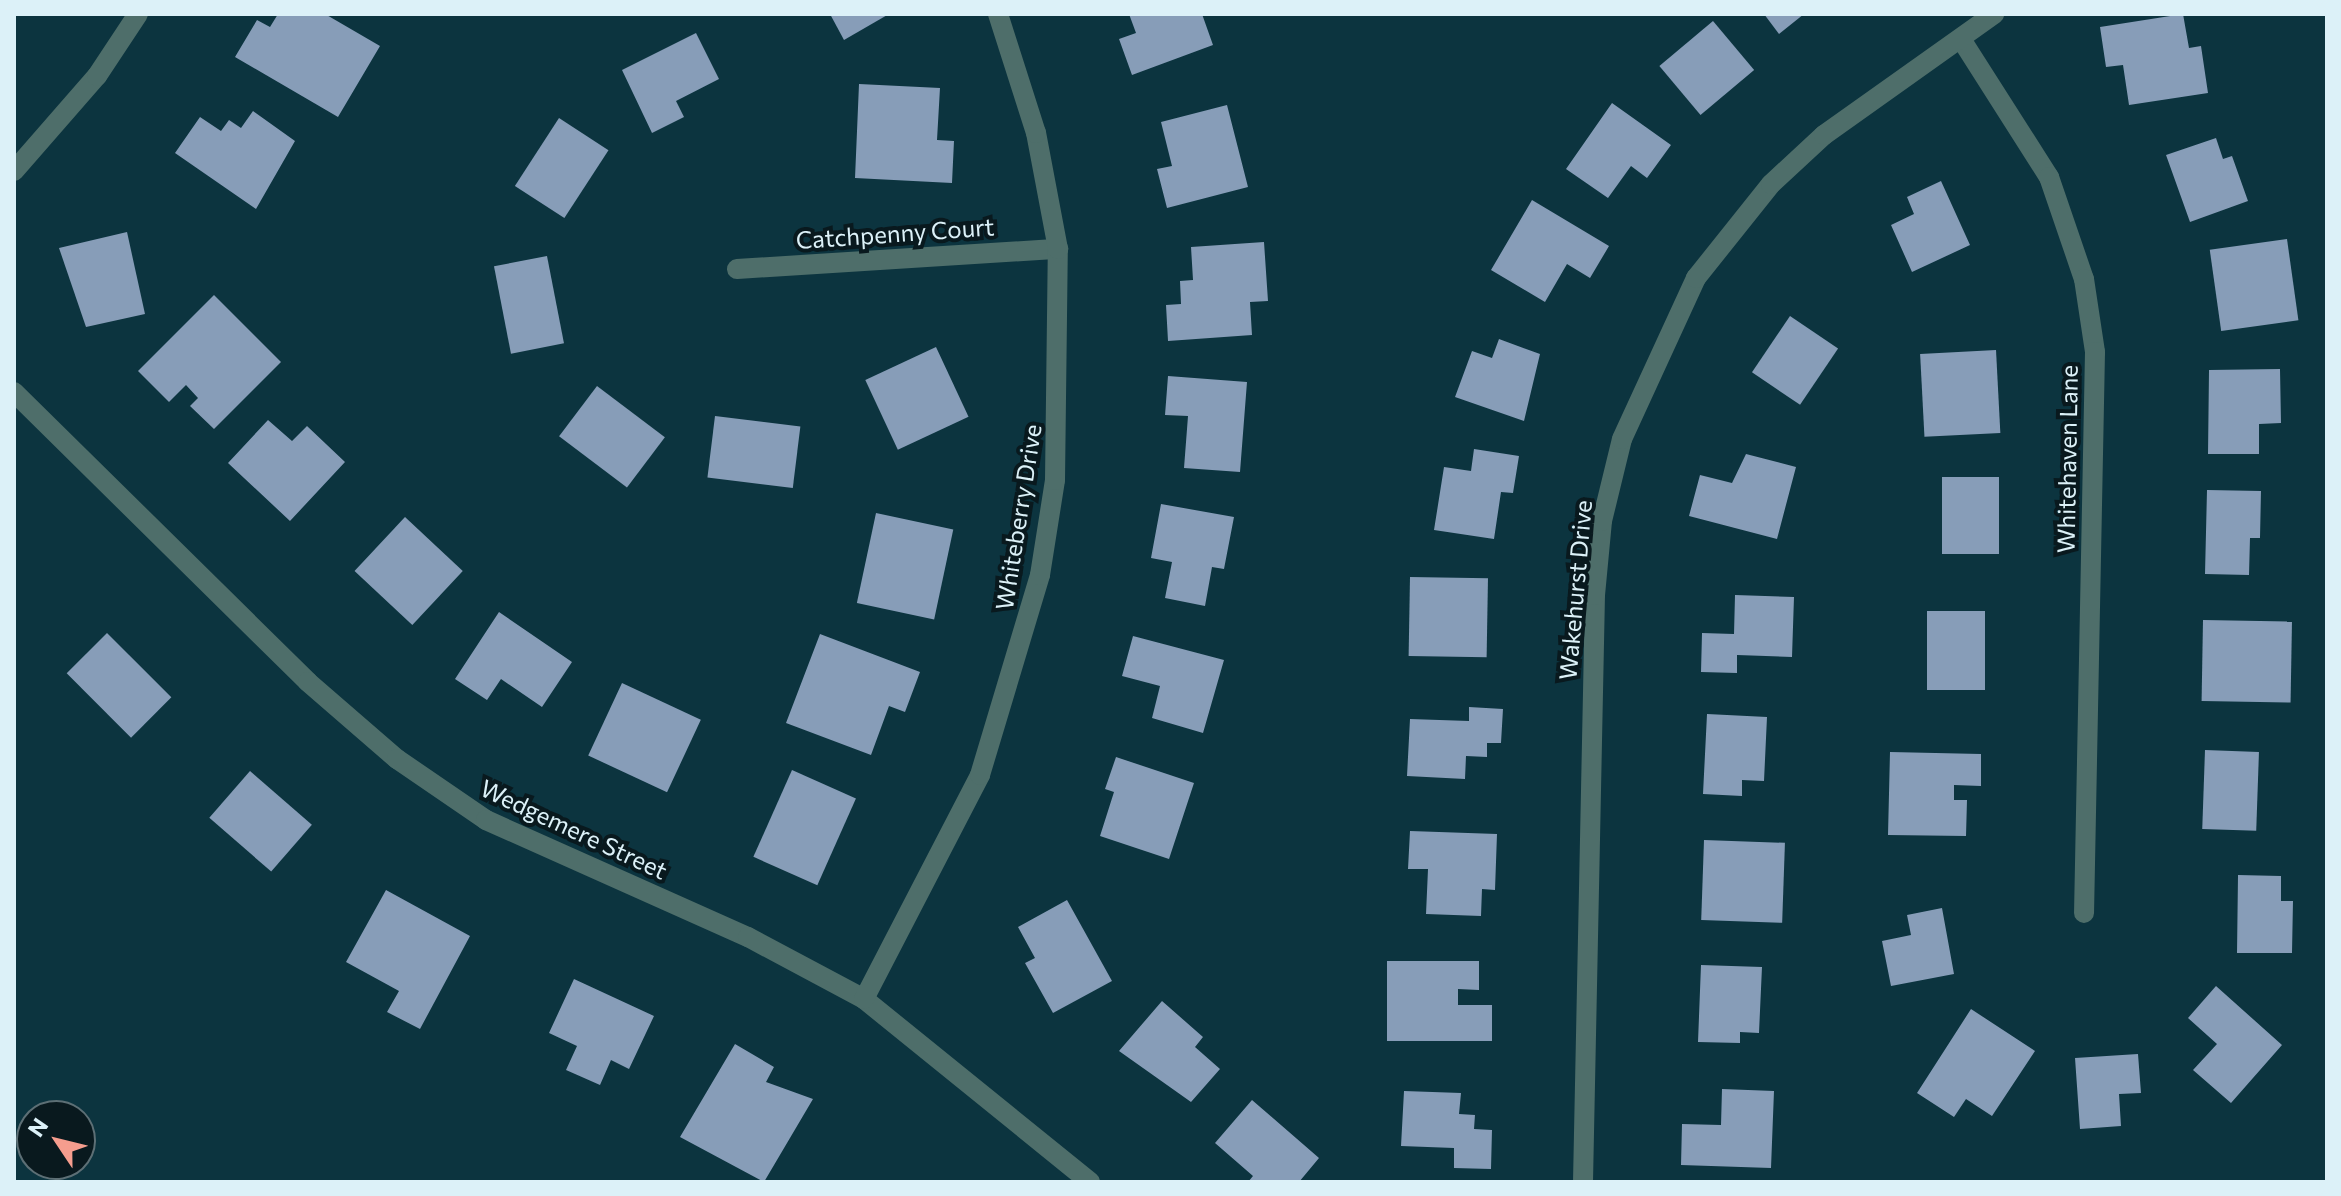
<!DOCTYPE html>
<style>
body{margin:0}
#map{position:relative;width:2341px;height:1196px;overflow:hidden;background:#0c343f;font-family:Commissioner,sans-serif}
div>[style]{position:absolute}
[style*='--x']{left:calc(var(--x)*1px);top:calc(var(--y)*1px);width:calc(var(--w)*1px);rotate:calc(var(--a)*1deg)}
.building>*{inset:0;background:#879db8;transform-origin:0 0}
.minor>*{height:20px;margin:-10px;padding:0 10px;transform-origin:10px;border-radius:10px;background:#4e6e6a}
span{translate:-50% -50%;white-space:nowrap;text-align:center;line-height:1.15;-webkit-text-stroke:8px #09191e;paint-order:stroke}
.street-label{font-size:24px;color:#dcf1f8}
.frame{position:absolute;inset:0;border:16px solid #dcf1f8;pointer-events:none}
.north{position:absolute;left:16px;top:1100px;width:80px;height:80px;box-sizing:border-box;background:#09191e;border:2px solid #5d6f75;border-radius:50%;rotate:305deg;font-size:22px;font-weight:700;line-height:32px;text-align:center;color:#dcf1f8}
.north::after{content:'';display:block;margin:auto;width:28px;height:36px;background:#f59d8e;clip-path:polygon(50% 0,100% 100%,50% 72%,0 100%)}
</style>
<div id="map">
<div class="building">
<i style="clip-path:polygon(278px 14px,325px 14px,380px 46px,338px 117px,235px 57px,257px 20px,270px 27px)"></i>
<i style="clip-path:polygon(830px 14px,889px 14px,844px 40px)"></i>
<i style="clip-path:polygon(1129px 14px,1202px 14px,1213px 45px,1132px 75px,1119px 39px,1136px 33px)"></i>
<i style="clip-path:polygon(1764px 14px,1804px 14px,1779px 34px)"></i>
<i style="clip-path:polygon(2183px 14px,2189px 48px,2201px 46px,2208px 93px,2129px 105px,2123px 65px,2106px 67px,2100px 27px)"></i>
<i style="left:1713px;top:21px;width:64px;height:70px;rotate:50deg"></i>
<i style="clip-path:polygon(696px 33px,719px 79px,676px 101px,684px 117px,652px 133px,622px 70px)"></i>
<i style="clip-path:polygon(859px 84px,940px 88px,937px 140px,954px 141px,952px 183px,855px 178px)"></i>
<i style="clip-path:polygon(1612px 103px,1671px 145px,1647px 178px,1631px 166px,1608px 198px,1566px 169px)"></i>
<i style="clip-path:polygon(1227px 105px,1248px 187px,1167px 208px,1157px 169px,1172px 166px,1161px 122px)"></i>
<i style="clip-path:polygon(253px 111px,295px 141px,256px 209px,175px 153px,200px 117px,221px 131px,229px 120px,241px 128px)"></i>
<i style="left:559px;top:118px;width:59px;height:81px;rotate:33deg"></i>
<i style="clip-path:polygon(2216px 138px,2223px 159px,2232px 156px,2248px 201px,2190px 222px,2166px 155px)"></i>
<i style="clip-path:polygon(1941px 181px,1970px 245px,1912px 272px,1891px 225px,1914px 214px,1907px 197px)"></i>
<i style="clip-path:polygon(1532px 200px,1609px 246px,1590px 278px,1567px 264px,1545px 302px,1491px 270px)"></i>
<i style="clip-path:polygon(127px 232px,145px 314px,86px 327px,59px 248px)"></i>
<i style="left:2287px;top:239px;width:82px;height:78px;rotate:82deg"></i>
<i style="clip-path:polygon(1264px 242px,1268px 301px,1250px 302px,1252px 335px,1168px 341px,1166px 305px,1181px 304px,1180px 281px,1193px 280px,1191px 247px)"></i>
<i style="left:547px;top:256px;width:89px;height:54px;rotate:79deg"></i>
<i style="clip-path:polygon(214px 295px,281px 362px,214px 429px,190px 406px,198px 398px,186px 385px,169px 402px,138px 371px)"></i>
<i style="left:1790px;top:316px;width:58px;height:68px;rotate:34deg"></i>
<i style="clip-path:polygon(1499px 339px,1540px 354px,1524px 421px,1455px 397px,1472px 351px,1492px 358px)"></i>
<i style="left:936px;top:347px;width:77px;height:78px;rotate:65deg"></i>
<i style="left:1996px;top:350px;width:83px;height:76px;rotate:87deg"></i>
<i style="clip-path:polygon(2280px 369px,2281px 423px,2259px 424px,2259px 454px,2208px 454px,2209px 370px)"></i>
<i style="clip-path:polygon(1168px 376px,1247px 382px,1240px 472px,1184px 468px,1188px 416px,1165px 415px)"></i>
<i style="left:597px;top:386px;width:85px;height:63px;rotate:37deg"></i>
<i style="left:715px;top:416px;width:86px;height:62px;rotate:7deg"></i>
<i style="clip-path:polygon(268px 420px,292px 441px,307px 426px,345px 462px,290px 521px,228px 463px)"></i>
<i style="clip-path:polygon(1474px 449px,1519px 456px,1513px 493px,1501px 492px,1494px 539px,1434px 530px,1444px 467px,1471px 471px)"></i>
<i style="clip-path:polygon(1746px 454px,1796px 467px,1777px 539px,1689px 516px,1700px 475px,1732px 483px)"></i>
<i style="left:1942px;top:477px;width:57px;height:77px"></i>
<i style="clip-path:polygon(2207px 490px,2261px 491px,2260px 538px,2250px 538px,2249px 575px,2205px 574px)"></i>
<i style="clip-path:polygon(1161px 504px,1234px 517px,1224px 569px,1212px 567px,1205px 606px,1165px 598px,1172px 562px,1151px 558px)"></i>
<i style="left:876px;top:513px;width:79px;height:92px;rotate:12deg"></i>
<i style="left:405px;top:517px;width:79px;height:74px;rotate:43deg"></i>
<i style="left:1410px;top:577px;width:78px;height:79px;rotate:1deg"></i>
<i style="clip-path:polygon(1735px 595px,1794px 597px,1792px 657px,1737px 655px,1737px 673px,1701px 672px,1702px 633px,1734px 634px)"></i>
<i style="left:1927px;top:611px;width:58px;height:79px"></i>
<i style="clip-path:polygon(499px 612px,572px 662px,542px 707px,501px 679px,487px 700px,455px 679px)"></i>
<i style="left:2203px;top:620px;width:89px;height:81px;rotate:1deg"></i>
<i style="left:107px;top:633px;width:91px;height:57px;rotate:45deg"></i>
<i style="clip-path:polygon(820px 634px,920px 672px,905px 712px,889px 706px,871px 755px,786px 723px)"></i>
<i style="clip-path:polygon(1133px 636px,1224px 660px,1203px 733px,1152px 718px,1160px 686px,1122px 676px)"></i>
<i style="left:622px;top:683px;width:87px;height:80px;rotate:25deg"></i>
<i style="clip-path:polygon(1469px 707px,1503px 709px,1501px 743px,1487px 743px,1487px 757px,1466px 756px,1465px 779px,1407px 776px,1410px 719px,1469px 721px)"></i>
<i style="clip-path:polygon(1707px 714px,1767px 717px,1764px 781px,1742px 780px,1742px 796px,1703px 794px)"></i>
<i style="left:2205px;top:750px;width:54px;height:79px;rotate:2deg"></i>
<i style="clip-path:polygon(1890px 752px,1981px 754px,1981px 786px,1954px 785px,1954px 800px,1967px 800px,1966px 836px,1888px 835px)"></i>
<i style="clip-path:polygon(1116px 757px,1194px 783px,1169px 859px,1100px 836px,1114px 792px,1105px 789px)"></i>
<i style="left:792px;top:770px;width:70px;height:95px;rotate:24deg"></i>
<i style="left:250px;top:771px;width:82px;height:62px;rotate:41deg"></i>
<i style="clip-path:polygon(1410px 831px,1497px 834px,1495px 890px,1482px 889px,1481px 916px,1426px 914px,1428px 869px,1408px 869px)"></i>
<i style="left:1704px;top:840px;width:81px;height:80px;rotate:2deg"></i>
<i style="clip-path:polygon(2238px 875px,2281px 876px,2281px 901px,2293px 901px,2292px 953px,2237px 953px)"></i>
<i style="clip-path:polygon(386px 890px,470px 936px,420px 1029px,387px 1012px,399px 991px,346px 962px)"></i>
<i style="clip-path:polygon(1067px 900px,1112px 981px,1053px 1013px,1025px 963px,1035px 958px,1018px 927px)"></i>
<i style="clip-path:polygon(1942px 908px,1954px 974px,1891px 986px,1882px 941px,1911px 935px,1907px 915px)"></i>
<i style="clip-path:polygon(1387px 961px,1479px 961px,1479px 990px,1458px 989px,1458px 1005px,1492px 1005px,1492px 1041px,1387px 1041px)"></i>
<i style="clip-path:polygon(1701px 965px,1762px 967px,1759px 1033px,1740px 1032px,1740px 1043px,1698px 1042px)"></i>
<i style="clip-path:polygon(574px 979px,654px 1016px,629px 1069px,611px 1060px,600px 1085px,566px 1070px,577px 1046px,549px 1033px)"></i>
<i style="clip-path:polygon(2216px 986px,2282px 1045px,2231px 1103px,2193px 1070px,2217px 1044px,2188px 1018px)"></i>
<i style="clip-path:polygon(1162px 1001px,1203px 1037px,1195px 1047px,1220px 1069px,1191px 1102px,1119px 1051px)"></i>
<i style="clip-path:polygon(1971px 1009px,2035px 1051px,1992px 1116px,1966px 1099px,1954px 1117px,1917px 1093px)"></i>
<i style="clip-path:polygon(735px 1044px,774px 1067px,766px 1082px,813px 1099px,764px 1182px,680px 1137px)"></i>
<i style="clip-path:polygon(2138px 1054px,2141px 1093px,2119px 1094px,2121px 1126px,2080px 1129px,2075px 1058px)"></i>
<i style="clip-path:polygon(1722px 1089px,1774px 1091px,1771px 1168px,1681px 1165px,1682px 1124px,1721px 1125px)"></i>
<i style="clip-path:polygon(1404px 1091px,1461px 1093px,1459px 1114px,1475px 1115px,1474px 1129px,1492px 1130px,1491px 1169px,1454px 1168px,1454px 1148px,1401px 1146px)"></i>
<i style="clip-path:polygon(1252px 1100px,1319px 1158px,1299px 1182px,1248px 1182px,1253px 1176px,1215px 1143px)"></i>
</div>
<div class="minor">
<i style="--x:1961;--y:39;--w:164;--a:57.5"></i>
<i style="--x:2049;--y:177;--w:108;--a:71.1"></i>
<i style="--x:2084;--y:279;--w:74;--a:81.4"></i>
<i style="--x:2095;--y:352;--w:561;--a:91.12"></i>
<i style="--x:14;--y:171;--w:126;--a:-48.9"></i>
<i style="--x:97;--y:76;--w:74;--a:-56.5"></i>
<i style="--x:737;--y:269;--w:322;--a:-3.6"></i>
<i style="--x:14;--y:392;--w:413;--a:44.6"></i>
<i style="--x:308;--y:682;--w:118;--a:40.9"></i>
<i style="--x:397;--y:759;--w:108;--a:34.4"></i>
<i style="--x:486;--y:820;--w:287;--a:24.1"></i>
<i style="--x:748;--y:937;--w:132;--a:28.1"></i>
<i style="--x:864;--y:999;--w:291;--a:39"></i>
<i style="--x:864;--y:999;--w:252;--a:-62.6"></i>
<i style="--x:980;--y:775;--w:209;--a:-73.3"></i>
<i style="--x:1040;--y:575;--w:96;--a:-81"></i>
<i style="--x:1055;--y:480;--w:231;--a:-89.3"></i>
<i style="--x:1058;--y:249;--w:118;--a:-100.7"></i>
<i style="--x:1036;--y:133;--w:125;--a:-107.7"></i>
<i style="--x:1583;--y:1182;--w:587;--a:-88.83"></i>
<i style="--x:1595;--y:595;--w:74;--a:-84.6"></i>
<i style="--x:1602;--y:521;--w:84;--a:-76.3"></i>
<i style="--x:1622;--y:439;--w:177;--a:-65.3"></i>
<i style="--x:1696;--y:278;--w:120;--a:-51.4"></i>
<i style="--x:1771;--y:184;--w:72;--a:-42.8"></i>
<i style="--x:1824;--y:135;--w:209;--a:-35.4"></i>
</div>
<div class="street-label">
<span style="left:895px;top:233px;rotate:-4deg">Catchpenny Court</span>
<span style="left:2067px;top:459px;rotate:-89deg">Whitehaven Lane</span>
<span style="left:1018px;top:517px;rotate:-81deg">Whiteberry Drive</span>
<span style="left:1575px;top:590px;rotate:-85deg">Wakehurst Drive</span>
<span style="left:574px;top:829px;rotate:25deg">Wedgemere Street</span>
</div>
<div class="frame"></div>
<div class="north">N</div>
</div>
